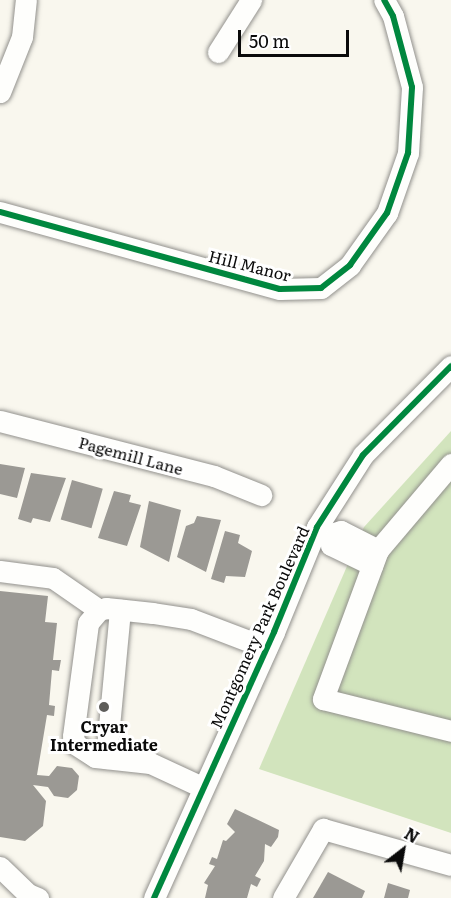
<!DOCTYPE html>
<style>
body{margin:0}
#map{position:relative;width:451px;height:898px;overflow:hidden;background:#f9f7ee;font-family:Literata,serif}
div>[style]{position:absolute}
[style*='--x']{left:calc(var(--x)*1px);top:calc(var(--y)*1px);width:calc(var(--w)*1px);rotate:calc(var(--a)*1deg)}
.forest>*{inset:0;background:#d2e4bd}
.building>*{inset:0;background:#9b9994;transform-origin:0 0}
.roads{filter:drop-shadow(0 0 2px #92918d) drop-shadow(0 0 2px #92918d)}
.minor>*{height:21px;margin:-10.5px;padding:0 10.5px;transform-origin:10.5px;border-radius:10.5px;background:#fefefc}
.cycleway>*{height:6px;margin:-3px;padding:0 3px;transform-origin:3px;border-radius:3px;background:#00873e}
.dots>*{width:16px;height:16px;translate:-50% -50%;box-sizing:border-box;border:3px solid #fff;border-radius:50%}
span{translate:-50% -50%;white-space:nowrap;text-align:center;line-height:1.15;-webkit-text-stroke:6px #fff;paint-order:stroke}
.street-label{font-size:16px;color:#0a0a0a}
.poi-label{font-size:16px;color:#0a0a0a;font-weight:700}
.north{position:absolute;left:373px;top:820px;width:60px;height:60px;-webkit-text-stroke:4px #fff;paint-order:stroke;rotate:31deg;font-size:16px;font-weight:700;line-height:24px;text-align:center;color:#0a0a0a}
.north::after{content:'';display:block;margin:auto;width:21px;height:27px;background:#0a0a0a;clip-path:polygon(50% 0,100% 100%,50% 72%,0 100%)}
.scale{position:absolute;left:238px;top:30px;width:111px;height:27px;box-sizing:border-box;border:3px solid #0a0a0a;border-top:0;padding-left:8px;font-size:18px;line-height:21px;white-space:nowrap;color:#0a0a0a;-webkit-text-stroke:4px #fff;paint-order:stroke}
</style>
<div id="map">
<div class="forest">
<i style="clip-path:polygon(451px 431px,451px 833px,259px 769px,364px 527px)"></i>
</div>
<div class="building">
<i style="clip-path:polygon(0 464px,25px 468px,17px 498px,0 494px)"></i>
<i style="clip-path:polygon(31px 473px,66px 478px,50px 522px,33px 518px,31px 523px,18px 519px)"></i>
<i style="left:72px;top:480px;width:32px;height:41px;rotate:16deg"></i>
<i style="clip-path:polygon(114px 491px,131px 495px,129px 502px,141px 505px,127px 546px,98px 538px)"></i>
<i style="clip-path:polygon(149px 501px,181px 510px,169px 562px,140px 547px)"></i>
<i style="clip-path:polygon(197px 516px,221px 520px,206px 572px,177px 557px,186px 526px,194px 523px)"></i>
<i style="clip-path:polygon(225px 531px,240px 535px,238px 543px,252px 551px,245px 577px,226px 576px,224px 583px,211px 579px)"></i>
<i style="clip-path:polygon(0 591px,48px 596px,45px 622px,57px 623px,53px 660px,61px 660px,59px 671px,52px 670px,49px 705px,55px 706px,54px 716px,47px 715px,37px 775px,49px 776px,57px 766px,72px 768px,79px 776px,77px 790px,68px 798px,54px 796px,48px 787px,33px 785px,46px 801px,43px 826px,25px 841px,0 837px)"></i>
<i style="clip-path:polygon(235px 809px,279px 830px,278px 837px,271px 847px,265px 844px,264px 861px,255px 876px,261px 879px,257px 887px,251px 884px,247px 898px,205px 898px,208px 885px,204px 883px,215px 866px,209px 864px,212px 857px,217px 859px,223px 840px,226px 841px,235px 832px,227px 824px)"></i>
<i style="clip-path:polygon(328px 872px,365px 891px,362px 898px,313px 898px)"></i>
<i style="clip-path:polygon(388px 883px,410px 890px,408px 898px,384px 898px)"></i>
</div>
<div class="roads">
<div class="minor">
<i style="--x:218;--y:52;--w:62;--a:-57.6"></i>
<i style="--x:0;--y:92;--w:59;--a:-68.2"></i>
<i style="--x:22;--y:37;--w:37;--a:-84"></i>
<i style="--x:0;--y:212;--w:290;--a:15.4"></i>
<i style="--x:280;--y:289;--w:41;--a:-1.4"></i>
<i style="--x:321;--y:288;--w:37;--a:-38"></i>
<i style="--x:350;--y:265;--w:64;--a:-54.6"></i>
<i style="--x:387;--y:213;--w:64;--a:-70.7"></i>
<i style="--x:408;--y:153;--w:66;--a:-86.5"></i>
<i style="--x:412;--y:87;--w:73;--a:-105"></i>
<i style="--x:393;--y:16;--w:18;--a:-119"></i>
<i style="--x:0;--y:421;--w:221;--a:14.4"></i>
<i style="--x:214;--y:476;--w:51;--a:22"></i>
<i style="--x:451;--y:464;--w:113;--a:130.3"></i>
<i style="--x:378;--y:550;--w:159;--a:110.3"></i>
<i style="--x:323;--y:699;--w:132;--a:14"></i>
<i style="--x:317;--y:527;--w:16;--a:27"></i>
<i style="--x:331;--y:534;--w:10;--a:-17"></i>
<i style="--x:341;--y:531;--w:42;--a:27.2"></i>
<i style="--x:331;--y:534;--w:11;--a:90"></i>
<i style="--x:331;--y:545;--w:46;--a:26"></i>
<i style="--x:0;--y:571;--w:53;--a:7.5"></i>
<i style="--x:53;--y:578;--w:56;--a:34.8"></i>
<i style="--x:106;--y:758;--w:149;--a:-84.6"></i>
<i style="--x:202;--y:787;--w:57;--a:-155.2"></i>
<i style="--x:150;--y:763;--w:55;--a:-173.8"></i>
<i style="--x:95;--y:757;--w:24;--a:-147"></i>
<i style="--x:75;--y:744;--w:8;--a:-104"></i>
<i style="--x:73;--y:736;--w:114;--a:-82.4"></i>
<i style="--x:88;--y:623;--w:17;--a:-50"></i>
<i style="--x:99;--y:610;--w:7;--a:-16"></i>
<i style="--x:106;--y:608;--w:47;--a:6.1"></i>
<i style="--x:153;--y:613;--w:38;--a:9"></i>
<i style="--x:191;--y:619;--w:81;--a:20.9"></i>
<i style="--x:0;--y:867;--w:39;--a:44"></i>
<i style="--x:28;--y:894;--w:11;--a:22"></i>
<i style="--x:154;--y:898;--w:292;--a:-65.7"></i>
<i style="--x:274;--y:632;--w:113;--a:-67.7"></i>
<i style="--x:317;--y:527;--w:85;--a:-57.4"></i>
<i style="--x:363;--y:455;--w:125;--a:-45.3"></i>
<i style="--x:283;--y:898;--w:80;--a:-59.9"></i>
<i style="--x:323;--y:829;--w:133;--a:15.7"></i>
</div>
</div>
<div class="cycleway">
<i style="--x:0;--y:212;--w:290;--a:15.4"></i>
<i style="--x:280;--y:289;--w:41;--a:-1.4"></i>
<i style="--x:321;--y:288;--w:37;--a:-38"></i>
<i style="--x:350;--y:265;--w:64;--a:-54.6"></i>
<i style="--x:387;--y:213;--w:64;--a:-70.7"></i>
<i style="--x:408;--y:153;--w:66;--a:-86.5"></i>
<i style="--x:412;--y:87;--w:73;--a:-105"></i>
<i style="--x:393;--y:16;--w:18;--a:-119"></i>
<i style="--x:154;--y:898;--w:292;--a:-65.7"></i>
<i style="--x:274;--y:632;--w:113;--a:-67.7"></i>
<i style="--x:317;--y:527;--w:85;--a:-57.4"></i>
<i style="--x:363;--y:455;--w:125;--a:-45.3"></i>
</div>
<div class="dots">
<i style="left:104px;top:707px;background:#5e5d5a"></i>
</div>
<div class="street-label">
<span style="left:250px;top:265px;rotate:14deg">Hill Manor</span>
<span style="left:131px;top:455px;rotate:15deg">Pagemill Lane</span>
<span style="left:259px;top:627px;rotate:-66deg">Montgomery Park Boulevard</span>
</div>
<div class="poi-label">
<span style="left:104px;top:735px">Cryar<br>Intermediate</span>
</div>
<div class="north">N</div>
<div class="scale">50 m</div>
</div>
